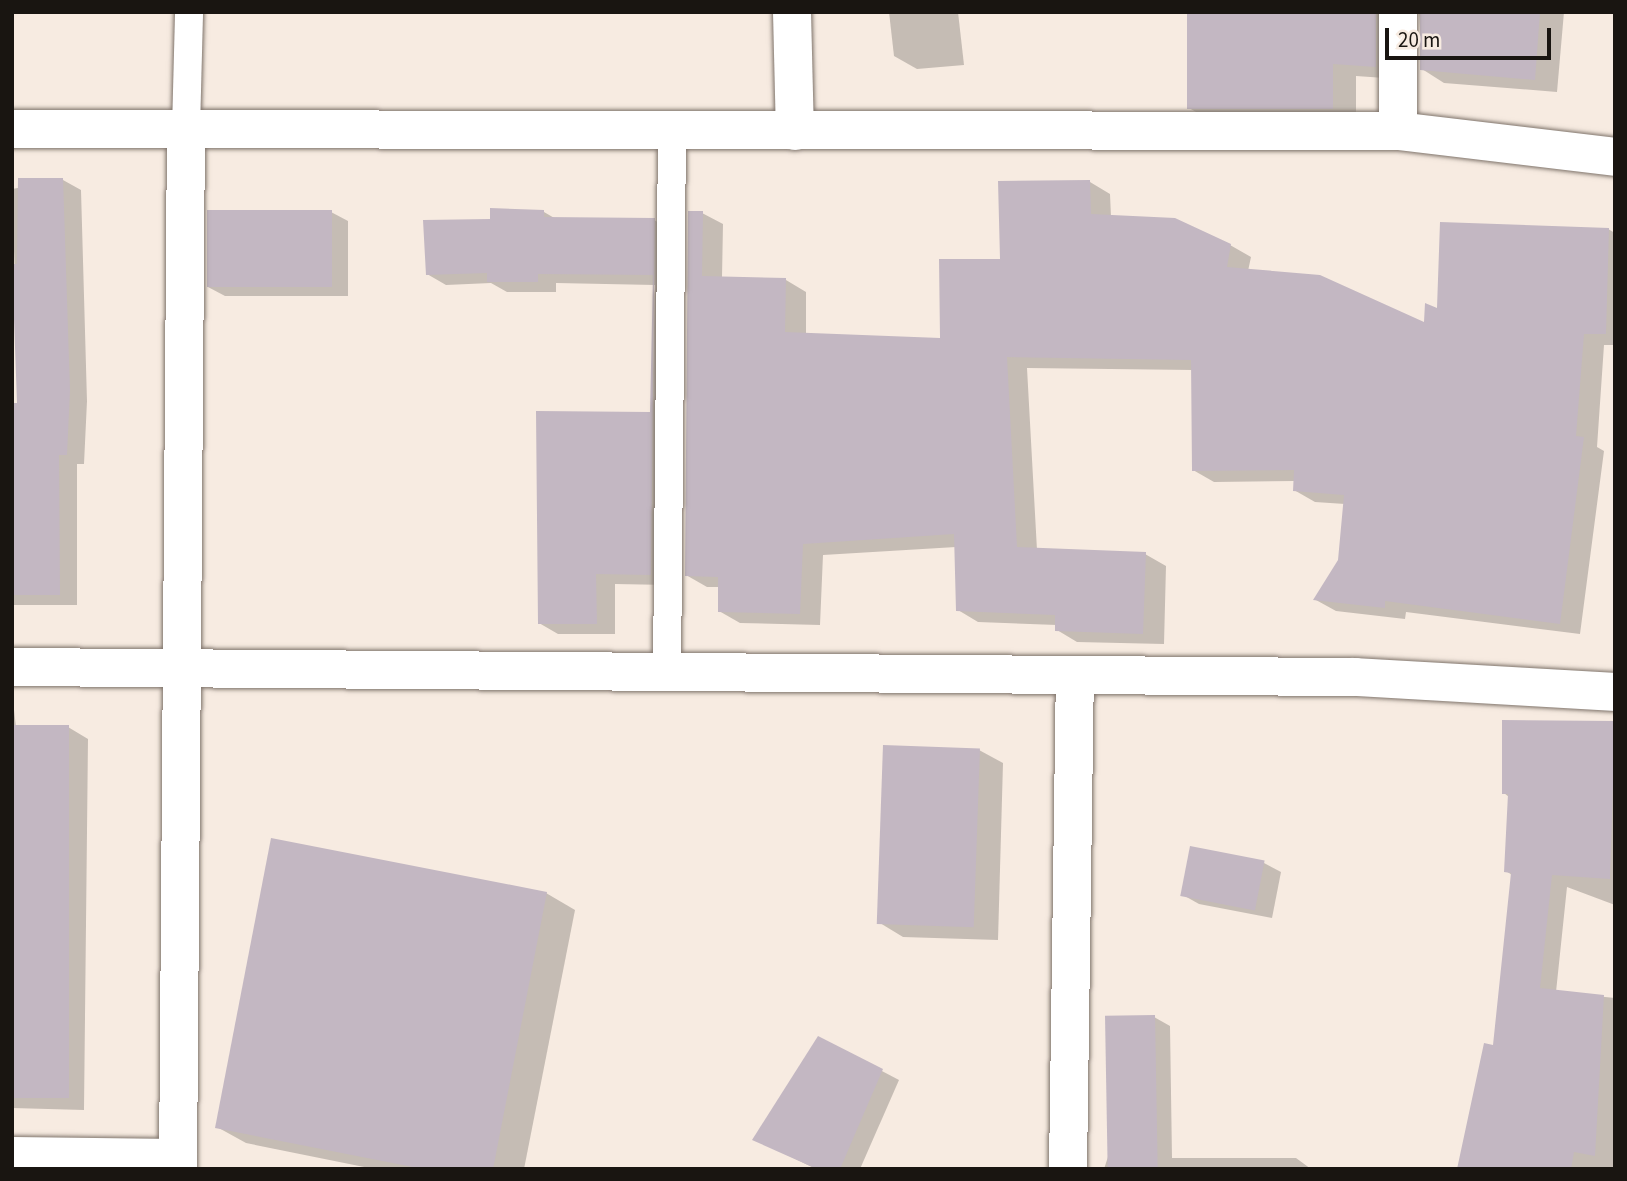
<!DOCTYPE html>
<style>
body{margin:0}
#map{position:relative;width:1627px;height:1181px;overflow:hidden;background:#f7ebe1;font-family:"Source Sans 3",sans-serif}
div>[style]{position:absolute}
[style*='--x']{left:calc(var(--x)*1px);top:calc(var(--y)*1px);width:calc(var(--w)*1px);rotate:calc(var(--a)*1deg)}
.shadow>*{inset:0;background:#0003}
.building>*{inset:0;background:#c3b7c2;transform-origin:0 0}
.roads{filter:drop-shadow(0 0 2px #7f746b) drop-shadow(0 0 2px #7f746b)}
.service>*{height:28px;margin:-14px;padding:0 14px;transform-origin:14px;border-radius:14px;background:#fff}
.minor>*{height:38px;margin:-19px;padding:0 19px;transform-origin:19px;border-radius:19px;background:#fff}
span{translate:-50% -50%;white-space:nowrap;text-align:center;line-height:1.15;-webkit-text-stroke:5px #f7ebe1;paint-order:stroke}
.frame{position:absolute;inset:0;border:14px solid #191511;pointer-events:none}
.scale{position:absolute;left:1385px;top:28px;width:166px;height:32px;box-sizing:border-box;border:4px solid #191511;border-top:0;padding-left:9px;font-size:21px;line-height:24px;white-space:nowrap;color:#191511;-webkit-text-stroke:5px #f7ebe1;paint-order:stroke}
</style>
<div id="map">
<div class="shadow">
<i style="clip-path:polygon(889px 12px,958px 12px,964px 65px,917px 69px,894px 56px)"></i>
<i style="clip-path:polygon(1188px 12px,1405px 12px,1399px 79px,1356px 76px,1356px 121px,1212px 121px,1189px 108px)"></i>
<i style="clip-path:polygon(1419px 12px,1564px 12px,1557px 92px,1444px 83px,1422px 69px)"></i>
<i style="clip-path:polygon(63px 180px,81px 190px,87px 401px,84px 464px,77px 464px,77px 605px,12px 605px,12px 405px,19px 404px,12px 189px)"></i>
<i style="clip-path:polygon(1090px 182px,1110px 194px,1111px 217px,1230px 245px,1251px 257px,1248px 271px,1425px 324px,1439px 310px,1608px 229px,1615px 233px,1615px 345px,1604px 345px,1597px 447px,1604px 451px,1580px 634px,1406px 612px,1405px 619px,1336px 611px,1316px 600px,1340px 560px,1345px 504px,1315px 502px,1294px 490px,1295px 481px,1214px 482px,1193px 470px,1193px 370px,1027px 368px,1037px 550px,1145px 554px,1166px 566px,1164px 644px,1077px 642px,1057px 630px,1057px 625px,978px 622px,958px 610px,956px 547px,823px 555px,820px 625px,740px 623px,719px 611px,720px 587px,707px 587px,686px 575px,702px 213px,723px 224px,722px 278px,786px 280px,806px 292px,806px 334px,942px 340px,1002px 261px)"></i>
<i style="clip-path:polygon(331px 212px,348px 221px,348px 296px,225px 296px,208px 287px)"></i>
<i style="clip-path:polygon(544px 212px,556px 219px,654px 220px,673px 231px,669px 585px,615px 584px,615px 634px,558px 634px,539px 623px,652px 414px,655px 285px,556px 283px,556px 292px,507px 292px,491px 283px,446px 285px,427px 274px,491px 221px)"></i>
<i style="clip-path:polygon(12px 692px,16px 727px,68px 727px,88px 739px,84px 1110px,12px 1108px)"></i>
<i style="clip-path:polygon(1615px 722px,1615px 905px,1567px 887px,1556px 992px,1615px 998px,1615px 1169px,1458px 1169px,1494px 1047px,1512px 875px,1506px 871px,1509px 797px,1504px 793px)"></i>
<i style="clip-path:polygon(979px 750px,1003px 763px,998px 940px,903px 937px,880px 923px)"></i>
<i style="clip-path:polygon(1264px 863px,1281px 872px,1272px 918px,1199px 904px,1183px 895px)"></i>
<i style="clip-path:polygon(546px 893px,575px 910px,524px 1169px,374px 1169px,246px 1143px,217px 1127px)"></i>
<i style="clip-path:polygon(1154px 1017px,1170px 1026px,1172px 1158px,1296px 1158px,1311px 1169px,1104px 1169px)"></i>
<i style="clip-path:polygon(819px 1038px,899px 1080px,860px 1169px,816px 1169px,754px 1139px)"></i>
</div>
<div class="building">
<i style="clip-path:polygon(1187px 12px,1376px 12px,1376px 67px,1333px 64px,1333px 109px,1187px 109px)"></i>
<i style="clip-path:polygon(1420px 12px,1540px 12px,1535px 80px,1420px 70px)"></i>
<i style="clip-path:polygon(18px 178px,63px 178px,70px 390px,67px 455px,59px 455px,60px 595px,12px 595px,12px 403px,17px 403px,12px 264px,17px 264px)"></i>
<i style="clip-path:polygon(1090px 180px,1091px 214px,1175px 218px,1231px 244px,1227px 267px,1320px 275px,1424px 322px,1425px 303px,1437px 308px,1440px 222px,1609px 228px,1606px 334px,1584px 334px,1576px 436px,1584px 437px,1560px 624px,1385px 601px,1385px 608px,1313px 600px,1338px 560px,1344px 495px,1293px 491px,1294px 470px,1192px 471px,1191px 360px,1007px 357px,1017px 547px,1146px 552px,1143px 634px,1055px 631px,1055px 615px,956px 611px,954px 534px,803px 544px,800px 614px,718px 612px,718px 577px,685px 576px,688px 211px,703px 211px,702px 276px,786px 278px,785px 332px,940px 338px,939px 259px,1000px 259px,998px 181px)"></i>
<i style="clip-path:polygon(490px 208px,544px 210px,544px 217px,655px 218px,651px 575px,596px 574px,597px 624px,538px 624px,536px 411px,650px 412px,653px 275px,538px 274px,538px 282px,487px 282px,487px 273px,426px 275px,423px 220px,490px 219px)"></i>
<i style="left:332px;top:210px;width:77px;height:125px;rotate:90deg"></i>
<i style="clip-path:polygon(1502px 720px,1615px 721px,1610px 879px,1552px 875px,1540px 988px,1604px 995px,1595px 1156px,1574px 1152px,1571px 1169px,1457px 1169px,1484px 1043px,1493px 1045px,1511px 873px,1504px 872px,1508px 794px,1502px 794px)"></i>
<i style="left:12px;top:725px;width:57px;height:373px"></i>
<i style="left:883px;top:745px;width:97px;height:179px;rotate:2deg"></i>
<i style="clip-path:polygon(271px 838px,547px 892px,493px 1169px,423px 1169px,215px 1128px)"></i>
<i style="left:1190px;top:846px;width:76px;height:51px;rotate:11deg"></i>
<i style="left:1155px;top:1015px;width:154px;height:50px;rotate:89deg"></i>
<i style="clip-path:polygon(818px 1036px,883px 1069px,840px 1169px,817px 1169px,752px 1140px)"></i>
</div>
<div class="roads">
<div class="service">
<i style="--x:186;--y:129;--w:117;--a:-88.5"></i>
<i style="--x:667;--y:672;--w:544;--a:-89.47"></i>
</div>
<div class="minor">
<i style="--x:792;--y:12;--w:119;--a:88.6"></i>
<i style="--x:1398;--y:12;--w:119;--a:90"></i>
<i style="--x:12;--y:129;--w:1386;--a:0.08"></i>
<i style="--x:1398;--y:131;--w:219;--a:6.8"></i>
<i style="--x:12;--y:667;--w:1343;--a:0.43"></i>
<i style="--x:1355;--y:677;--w:260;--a:3.3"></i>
<i style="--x:12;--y:1156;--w:166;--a:0.7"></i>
<i style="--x:178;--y:1169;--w:1040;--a:-89.56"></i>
<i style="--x:1068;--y:1169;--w:492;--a:-89.2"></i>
</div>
</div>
<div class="frame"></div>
<div class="scale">20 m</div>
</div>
